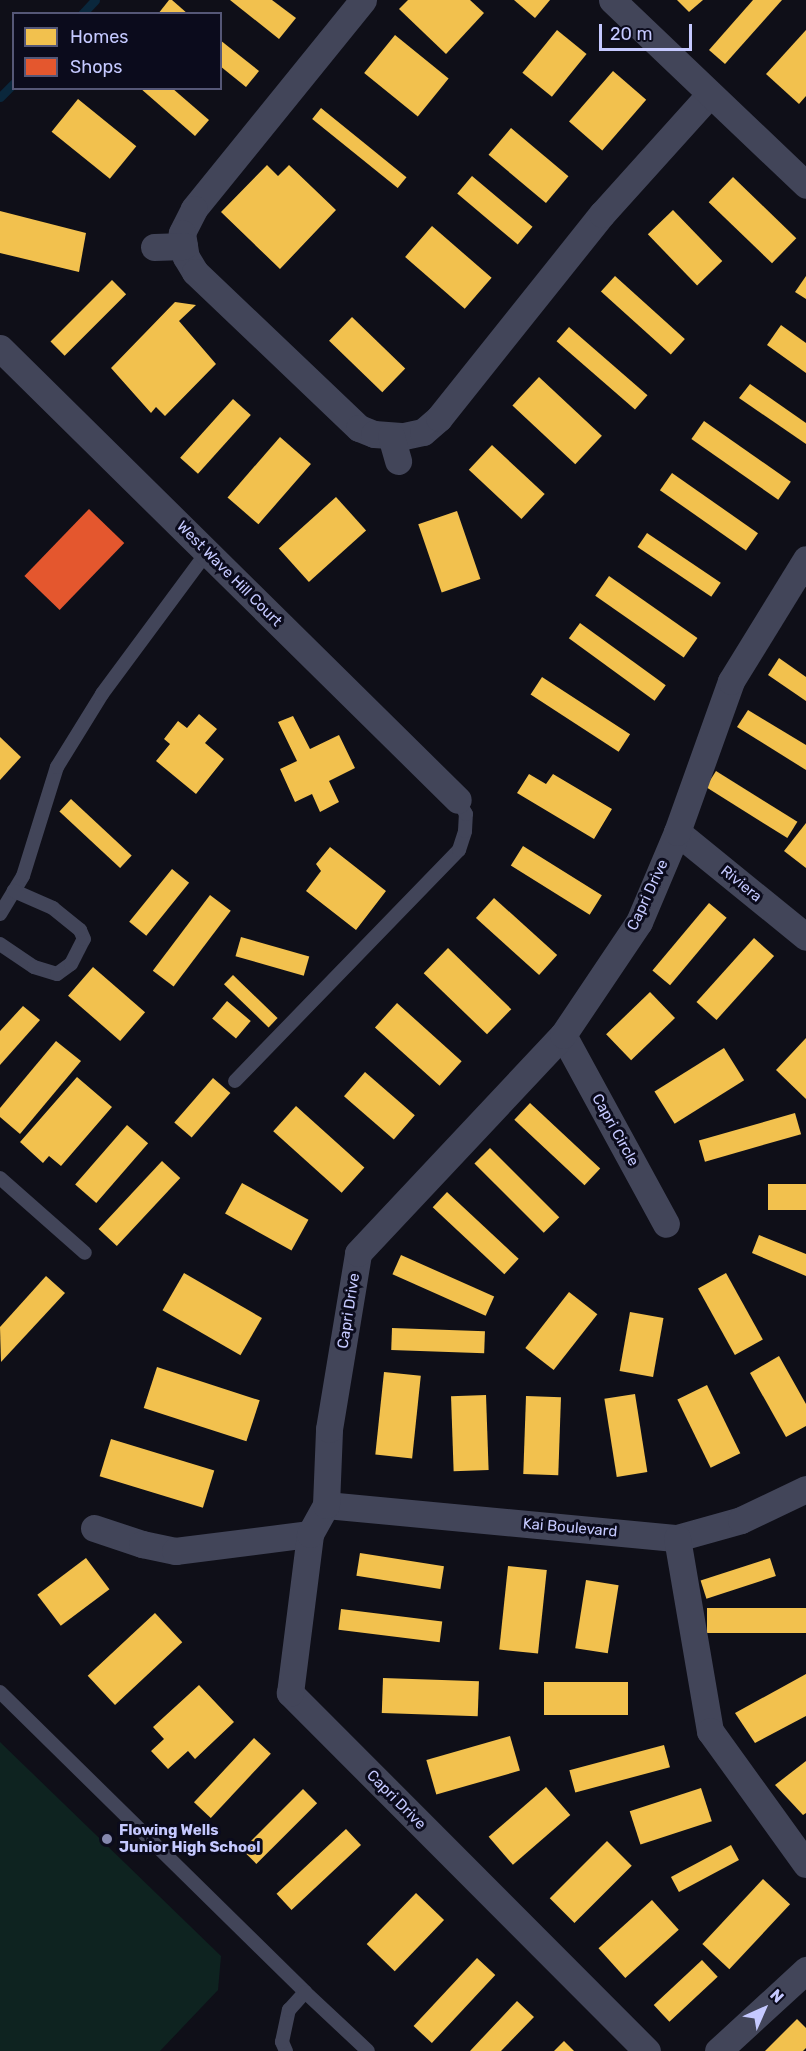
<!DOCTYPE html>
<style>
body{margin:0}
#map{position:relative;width:806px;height:2051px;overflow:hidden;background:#0f0f18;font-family:Rubik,sans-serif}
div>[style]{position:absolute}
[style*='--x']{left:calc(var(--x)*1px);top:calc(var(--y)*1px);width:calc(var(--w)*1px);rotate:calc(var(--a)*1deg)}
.green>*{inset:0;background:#0e2320}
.homes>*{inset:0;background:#f2c14e;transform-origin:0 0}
.shops>*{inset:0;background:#e4572e;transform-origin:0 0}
.stream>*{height:9px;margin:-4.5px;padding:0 4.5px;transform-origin:4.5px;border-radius:4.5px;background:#0a273c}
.service>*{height:14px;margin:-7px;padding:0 7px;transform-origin:7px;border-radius:7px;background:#424559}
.minor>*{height:27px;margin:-13.5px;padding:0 13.5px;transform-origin:13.5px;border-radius:13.5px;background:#424559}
.dots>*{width:16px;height:16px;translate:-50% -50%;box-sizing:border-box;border:3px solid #0b0b1c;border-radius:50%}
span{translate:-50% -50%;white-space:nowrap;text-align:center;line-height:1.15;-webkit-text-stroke:6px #0b0b1c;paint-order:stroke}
.street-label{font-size:15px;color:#c5c9ff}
.poi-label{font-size:15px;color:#c5c9ff;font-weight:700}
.left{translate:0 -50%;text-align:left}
.legend{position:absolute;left:12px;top:12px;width:210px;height:78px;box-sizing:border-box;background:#0b0b1c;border:2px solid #555777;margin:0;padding:8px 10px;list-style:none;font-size:18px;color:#c5c9ff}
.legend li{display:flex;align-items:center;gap:12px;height:30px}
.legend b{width:30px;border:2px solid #555777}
.north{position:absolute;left:734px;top:1979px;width:60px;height:60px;-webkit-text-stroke:4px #0b0b1c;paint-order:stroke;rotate:45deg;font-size:16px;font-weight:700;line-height:24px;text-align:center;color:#c5c9ff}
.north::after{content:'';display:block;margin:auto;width:21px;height:27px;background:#c5c9ff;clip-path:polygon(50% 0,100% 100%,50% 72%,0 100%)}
.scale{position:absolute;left:599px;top:24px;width:93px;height:27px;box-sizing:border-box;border:3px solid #c5c9ff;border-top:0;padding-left:8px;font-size:18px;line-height:21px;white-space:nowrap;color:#c5c9ff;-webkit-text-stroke:4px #0b0b1c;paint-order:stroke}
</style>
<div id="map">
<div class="green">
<i style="clip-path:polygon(0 1742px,221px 1956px,218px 1990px,160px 2051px,0 2051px)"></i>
</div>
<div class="homes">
<i style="clip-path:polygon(169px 0,172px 0,188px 14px,158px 14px)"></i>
<i style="clip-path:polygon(230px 0,272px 0,296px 18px,279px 39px)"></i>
<i style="clip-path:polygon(408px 0,470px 0,484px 13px,446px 54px,399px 9px)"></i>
<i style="clip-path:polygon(514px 0,550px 0,535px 18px)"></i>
<i style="clip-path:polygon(677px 0,703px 0,689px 12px)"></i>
<i style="clip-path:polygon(753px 0,782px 0,725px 64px,709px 50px)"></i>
<i style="left:557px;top:30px;width:38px;height:55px;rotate:39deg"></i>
<i style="clip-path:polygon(806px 30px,806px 96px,799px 104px,766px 74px)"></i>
<i style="left:395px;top:35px;width:69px;height:49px;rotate:39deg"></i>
<i style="clip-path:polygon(220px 40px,259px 71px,246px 87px,220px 66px)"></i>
<i style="left:613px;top:71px;width:44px;height:67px;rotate:41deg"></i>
<i style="clip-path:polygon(140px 88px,172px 88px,209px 120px,195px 136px)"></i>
<i style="left:78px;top:99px;width:75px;height:42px;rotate:39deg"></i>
<i style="left:321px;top:108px;width:110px;height:14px;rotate:39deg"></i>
<i style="left:511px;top:128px;width:75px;height:35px;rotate:40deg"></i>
<i style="clip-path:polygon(267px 165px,278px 176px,289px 165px,336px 210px,280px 269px,221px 212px)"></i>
<i style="left:472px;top:176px;width:79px;height:23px;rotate:40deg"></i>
<i style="left:733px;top:177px;width:88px;height:35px;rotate:44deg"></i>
<i style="left:673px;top:210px;width:71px;height:35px;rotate:46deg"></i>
<i style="clip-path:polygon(0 211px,86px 233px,79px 272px,0 253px)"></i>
<i style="left:432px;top:226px;width:79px;height:41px;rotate:41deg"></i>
<i style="left:615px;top:276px;width:94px;height:21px;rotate:42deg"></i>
<i style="clip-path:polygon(806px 276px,806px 299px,795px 292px)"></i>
<i style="left:112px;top:280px;width:20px;height:87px;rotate:45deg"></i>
<i style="clip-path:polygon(175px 302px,196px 305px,179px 321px,216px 364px,165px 416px,156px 407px,151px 413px,111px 368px)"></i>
<i style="left:352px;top:317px;width:74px;height:33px;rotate:44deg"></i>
<i style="clip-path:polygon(781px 325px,806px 343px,806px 373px,767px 345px)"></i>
<i style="left:569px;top:327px;width:104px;height:19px;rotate:41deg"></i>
<i style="left:539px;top:377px;width:86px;height:39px;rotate:43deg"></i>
<i style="clip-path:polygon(750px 384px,806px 423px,806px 444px,739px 398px)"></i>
<i style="left:233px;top:399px;width:24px;height:79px;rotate:42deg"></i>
<i style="left:704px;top:421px;width:106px;height:22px;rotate:35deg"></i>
<i style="left:280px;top:437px;width:41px;height:80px;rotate:41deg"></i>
<i style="left:492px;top:445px;width:72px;height:34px;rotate:43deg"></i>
<i style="left:672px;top:473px;width:105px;height:21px;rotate:35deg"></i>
<i style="left:336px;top:497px;width:45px;height:77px;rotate:48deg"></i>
<i style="left:457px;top:511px;width:72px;height:41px;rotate:71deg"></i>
<i style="left:647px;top:533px;width:89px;height:17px;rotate:34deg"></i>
<i style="left:609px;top:576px;width:108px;height:24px;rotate:35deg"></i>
<i style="left:580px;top:623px;width:106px;height:19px;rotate:36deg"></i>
<i style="clip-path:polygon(779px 658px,806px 677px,806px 701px,768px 675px)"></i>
<i style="left:542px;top:677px;width:105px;height:21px;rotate:33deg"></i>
<i style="clip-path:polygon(748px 710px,806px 745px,806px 770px,737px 727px)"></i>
<i style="clip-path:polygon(199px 714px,217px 729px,205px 743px,224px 759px,196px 794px,156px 761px,170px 744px,164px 739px,178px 721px,187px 728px)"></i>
<i style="clip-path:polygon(293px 716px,310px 749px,339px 735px,355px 768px,329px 781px,339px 802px,320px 812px,312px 794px,295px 802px,280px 769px,297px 761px,278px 722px)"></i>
<i style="clip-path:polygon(0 737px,21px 757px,0 780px)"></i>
<i style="left:716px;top:771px;width:96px;height:19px;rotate:32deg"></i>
<i style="clip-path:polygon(529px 774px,546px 784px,553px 774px,612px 809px,594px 839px,517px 793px)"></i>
<i style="left:71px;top:799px;width:83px;height:17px;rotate:43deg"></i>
<i style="clip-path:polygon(806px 823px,806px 868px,784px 851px)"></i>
<i style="left:523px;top:846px;width:93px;height:23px;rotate:32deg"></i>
<i style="clip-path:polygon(330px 847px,386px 891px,356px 930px,306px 891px,321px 871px,316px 864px)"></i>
<i style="left:172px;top:869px;width:22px;height:68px;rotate:39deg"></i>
<i style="left:210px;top:895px;width:26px;height:95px;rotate:37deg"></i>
<i style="left:494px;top:898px;width:85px;height:27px;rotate:42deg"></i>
<i style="left:709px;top:903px;width:23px;height:88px;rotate:40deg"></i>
<i style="left:241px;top:937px;width:71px;height:20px;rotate:16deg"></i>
<i style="left:754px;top:938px;width:27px;height:86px;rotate:42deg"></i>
<i style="left:448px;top:948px;width:88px;height:35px;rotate:44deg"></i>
<i style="left:93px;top:967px;width:69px;height:38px;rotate:41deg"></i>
<i style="left:233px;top:975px;width:62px;height:13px;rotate:44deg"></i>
<i style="left:650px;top:992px;width:36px;height:61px;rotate:46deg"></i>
<i style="left:227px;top:1001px;width:31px;height:23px;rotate:40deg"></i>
<i style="left:397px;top:1003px;width:87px;height:33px;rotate:42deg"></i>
<i style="clip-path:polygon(23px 1006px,40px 1020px,0 1065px,0 1031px)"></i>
<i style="clip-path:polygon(806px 1038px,806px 1099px,776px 1070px)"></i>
<i style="clip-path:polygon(56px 1041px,81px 1061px,20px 1134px,0 1117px,0 1108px)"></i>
<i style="left:724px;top:1048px;width:38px;height:82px;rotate:58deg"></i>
<i style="left:365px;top:1072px;width:66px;height:32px;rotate:41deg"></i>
<i style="clip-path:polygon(77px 1077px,112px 1107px,61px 1166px,49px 1156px,43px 1163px,20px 1142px)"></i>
<i style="left:213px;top:1078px;width:23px;height:59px;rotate:41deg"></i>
<i style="left:530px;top:1103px;width:96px;height:23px;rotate:43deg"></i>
<i style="left:296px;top:1106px;width:92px;height:34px;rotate:42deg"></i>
<i style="left:795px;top:1113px;width:22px;height:100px;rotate:74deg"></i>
<i style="left:127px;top:1125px;width:28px;height:79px;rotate:41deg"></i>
<i style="left:490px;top:1148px;width:98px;height:22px;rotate:45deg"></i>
<i style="left:162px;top:1161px;width:25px;height:93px;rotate:43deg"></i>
<i style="left:242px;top:1183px;width:76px;height:35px;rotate:29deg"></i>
<i style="left:806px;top:1184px;width:26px;height:38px;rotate:90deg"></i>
<i style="left:447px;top:1192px;width:98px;height:21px;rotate:43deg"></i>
<i style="clip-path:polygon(759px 1235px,806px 1254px,806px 1276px,752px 1253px)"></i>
<i style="left:401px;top:1255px;width:102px;height:21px;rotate:24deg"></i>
<i style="left:184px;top:1273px;width:90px;height:43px;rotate:30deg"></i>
<i style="left:726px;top:1273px;width:76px;height:32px;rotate:61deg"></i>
<i style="clip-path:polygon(46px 1276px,65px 1293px,1px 1362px,0 1327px)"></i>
<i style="left:569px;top:1292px;width:36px;height:71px;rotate:38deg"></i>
<i style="left:630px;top:1312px;width:34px;height:60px;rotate:10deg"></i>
<i style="left:392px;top:1328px;width:93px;height:22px;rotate:2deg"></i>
<i style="clip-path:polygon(779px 1356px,806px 1404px,806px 1426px,786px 1437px,750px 1373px)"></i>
<i style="left:157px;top:1367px;width:108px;height:43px;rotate:18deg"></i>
<i style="left:384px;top:1372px;width:37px;height:83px;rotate:6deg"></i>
<i style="left:707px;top:1385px;width:76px;height:33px;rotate:64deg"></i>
<i style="left:635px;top:1394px;width:79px;height:31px;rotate:81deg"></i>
<i style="left:486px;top:1395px;width:75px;height:35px;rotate:88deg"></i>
<i style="left:526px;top:1396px;width:35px;height:78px;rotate:2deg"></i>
<i style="left:111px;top:1439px;width:108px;height:39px;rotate:17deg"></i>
<i style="left:360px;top:1553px;width:85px;height:23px;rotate:9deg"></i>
<i style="left:86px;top:1558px;width:39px;height:61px;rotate:53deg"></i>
<i style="left:770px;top:1558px;width:19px;height:73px;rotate:72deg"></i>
<i style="left:508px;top:1566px;width:39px;height:84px;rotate:6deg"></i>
<i style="left:586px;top:1580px;width:33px;height:69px;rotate:9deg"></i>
<i style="left:806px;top:1608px;width:25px;height:99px;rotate:90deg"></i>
<i style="left:341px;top:1609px;width:102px;height:21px;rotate:7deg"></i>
<i style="left:155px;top:1613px;width:40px;height:92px;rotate:47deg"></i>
<i style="clip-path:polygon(806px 1674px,806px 1716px,755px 1743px,735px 1713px)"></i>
<i style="left:383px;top:1678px;width:96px;height:35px;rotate:2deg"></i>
<i style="left:544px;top:1682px;width:84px;height:33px"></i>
<i style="clip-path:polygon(199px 1685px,234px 1722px,195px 1759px,188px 1751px,168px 1769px,151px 1751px,164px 1739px,153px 1727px)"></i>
<i style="left:510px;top:1736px;width:36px;height:87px;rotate:74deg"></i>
<i style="left:254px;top:1738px;width:23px;height:88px;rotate:43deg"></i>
<i style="left:664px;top:1745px;width:23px;height:98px;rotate:75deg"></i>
<i style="clip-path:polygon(806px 1761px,806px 1813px,803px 1815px,775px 1785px)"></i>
<i style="left:546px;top:1787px;width:37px;height:76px;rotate:49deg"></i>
<i style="left:701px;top:1788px;width:35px;height:75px;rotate:72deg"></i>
<i style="left:303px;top:1789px;width:20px;height:86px;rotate:45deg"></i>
<i style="left:346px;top:1829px;width:22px;height:95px;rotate:47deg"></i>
<i style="left:607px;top:1841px;width:35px;height:81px;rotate:45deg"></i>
<i style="left:731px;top:1845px;width:17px;height:68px;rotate:62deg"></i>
<i style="left:763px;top:1879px;width:37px;height:89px;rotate:43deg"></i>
<i style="left:416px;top:1893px;width:39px;height:71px;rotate:44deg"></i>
<i style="left:652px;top:1900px;width:40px;height:72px;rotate:48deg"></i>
<i style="left:477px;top:1958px;width:25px;height:93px;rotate:43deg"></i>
<i style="left:702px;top:1960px;width:23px;height:66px;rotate:47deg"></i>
<i style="clip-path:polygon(517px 2001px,534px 2017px,501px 2051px,470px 2051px)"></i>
<i style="clip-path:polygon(797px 2019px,806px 2028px,806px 2048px,803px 2051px,765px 2051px)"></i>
<i style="clip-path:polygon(564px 2041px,574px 2051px,554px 2051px)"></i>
</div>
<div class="shops">
<i style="left:89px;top:509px;width:49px;height:93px;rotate:44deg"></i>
</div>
<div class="stream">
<i style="--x:82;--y:14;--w:19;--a:-47"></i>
<i style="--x:0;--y:97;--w:20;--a:-45"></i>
</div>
<div class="service">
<i style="--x:0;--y:914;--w:44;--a:-58.8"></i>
<i style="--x:23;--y:876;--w:114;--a:-72.7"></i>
<i style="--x:57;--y:767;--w:86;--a:-58.3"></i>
<i style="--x:102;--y:694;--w:177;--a:-53.5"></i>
<i style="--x:0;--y:944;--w:41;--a:34.1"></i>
<i style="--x:34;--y:967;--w:24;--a:17"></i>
<i style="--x:57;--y:974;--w:17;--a:-36"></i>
<i style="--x:71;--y:964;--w:28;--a:-63"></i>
<i style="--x:84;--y:939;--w:10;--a:-114"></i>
<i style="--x:80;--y:930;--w:35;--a:-141"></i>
<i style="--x:53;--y:908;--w:43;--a:-156.4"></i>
<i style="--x:235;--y:1081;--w:322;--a:-45.9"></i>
<i style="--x:459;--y:850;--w:20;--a:-72"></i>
<i style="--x:465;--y:831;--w:17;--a:-87"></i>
<i style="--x:466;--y:814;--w:16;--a:-120"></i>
<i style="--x:0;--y:1178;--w:113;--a:41.4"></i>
<i style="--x:0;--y:1692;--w:428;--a:44.5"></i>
<i style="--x:286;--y:2051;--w:10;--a:-114"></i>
<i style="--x:282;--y:2042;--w:33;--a:-78"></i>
<i style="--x:289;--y:2010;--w:24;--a:-48"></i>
<i style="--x:305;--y:1992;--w:86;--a:43.1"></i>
</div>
<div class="minor">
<i style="--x:363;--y:0;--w:269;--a:129"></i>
<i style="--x:194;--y:209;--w:27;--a:117"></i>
<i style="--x:182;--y:233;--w:24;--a:81"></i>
<i style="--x:186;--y:257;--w:17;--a:59"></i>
<i style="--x:195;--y:272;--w:226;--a:43.6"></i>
<i style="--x:359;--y:428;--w:16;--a:22"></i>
<i style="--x:374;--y:434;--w:30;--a:4"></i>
<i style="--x:404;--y:436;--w:19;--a:-12"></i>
<i style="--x:423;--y:432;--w:21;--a:-41"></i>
<i style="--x:439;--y:418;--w:261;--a:-51.4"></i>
<i style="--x:602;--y:214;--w:161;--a:-48"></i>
<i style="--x:612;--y:0;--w:268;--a:43.6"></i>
<i style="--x:154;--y:247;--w:30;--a:-2"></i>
<i style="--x:0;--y:348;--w:643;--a:44.62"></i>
<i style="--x:391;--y:436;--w:26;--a:74"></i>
<i style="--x:677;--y:832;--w:166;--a:39.1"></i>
<i style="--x:563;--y:1035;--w:215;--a:61.4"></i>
<i style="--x:326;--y:1505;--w:353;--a:5.4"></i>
<i style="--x:677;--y:1538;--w:66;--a:-15.7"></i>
<i style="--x:741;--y:1520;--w:72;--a:-25.5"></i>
<i style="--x:94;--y:1528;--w:51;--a:18.4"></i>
<i style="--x:142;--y:1544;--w:34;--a:12"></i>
<i style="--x:175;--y:1551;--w:136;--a:-7.2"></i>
<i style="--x:677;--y:1538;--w:196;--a:80.3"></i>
<i style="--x:710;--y:1731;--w:164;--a:54.2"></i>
<i style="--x:647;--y:2051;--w:506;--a:-134.92"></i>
<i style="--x:290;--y:1693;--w:160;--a:-82.8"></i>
<i style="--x:310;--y:1534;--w:33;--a:-61"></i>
<i style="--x:326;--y:1505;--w:76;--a:-87.7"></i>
<i style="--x:329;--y:1429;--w:178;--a:-80.6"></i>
<i style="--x:358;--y:1253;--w:299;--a:-46.8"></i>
<i style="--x:563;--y:1035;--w:136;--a:-56.1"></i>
<i style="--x:639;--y:922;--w:98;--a:-67.1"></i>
<i style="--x:677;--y:832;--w:160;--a:-70.3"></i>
<i style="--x:731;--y:681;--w:143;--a:-58.4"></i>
<i style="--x:718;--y:2051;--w:120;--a:-42.6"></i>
</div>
<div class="dots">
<i style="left:107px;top:1839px;background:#8588ae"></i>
</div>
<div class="street-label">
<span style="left:229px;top:574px;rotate:45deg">West Wave Hill Court</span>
<span style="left:741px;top:884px;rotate:39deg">Riviera</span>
<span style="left:648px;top:895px;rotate:-65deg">Capri Drive</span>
<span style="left:615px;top:1130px;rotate:61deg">Capri Circle</span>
<span style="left:349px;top:1311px;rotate:-81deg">Capri Drive</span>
<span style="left:570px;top:1528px;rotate:5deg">Kai Boulevard</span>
<span style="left:396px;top:1800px;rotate:45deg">Capri Drive</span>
</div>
<div class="poi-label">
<span class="left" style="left:119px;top:1839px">Flowing Wells<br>Junior High School</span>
</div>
<ul class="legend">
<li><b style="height:16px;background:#f2c14e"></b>Homes</li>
<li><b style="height:16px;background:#e4572e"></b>Shops</li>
</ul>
<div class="north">N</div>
<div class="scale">20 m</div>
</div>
